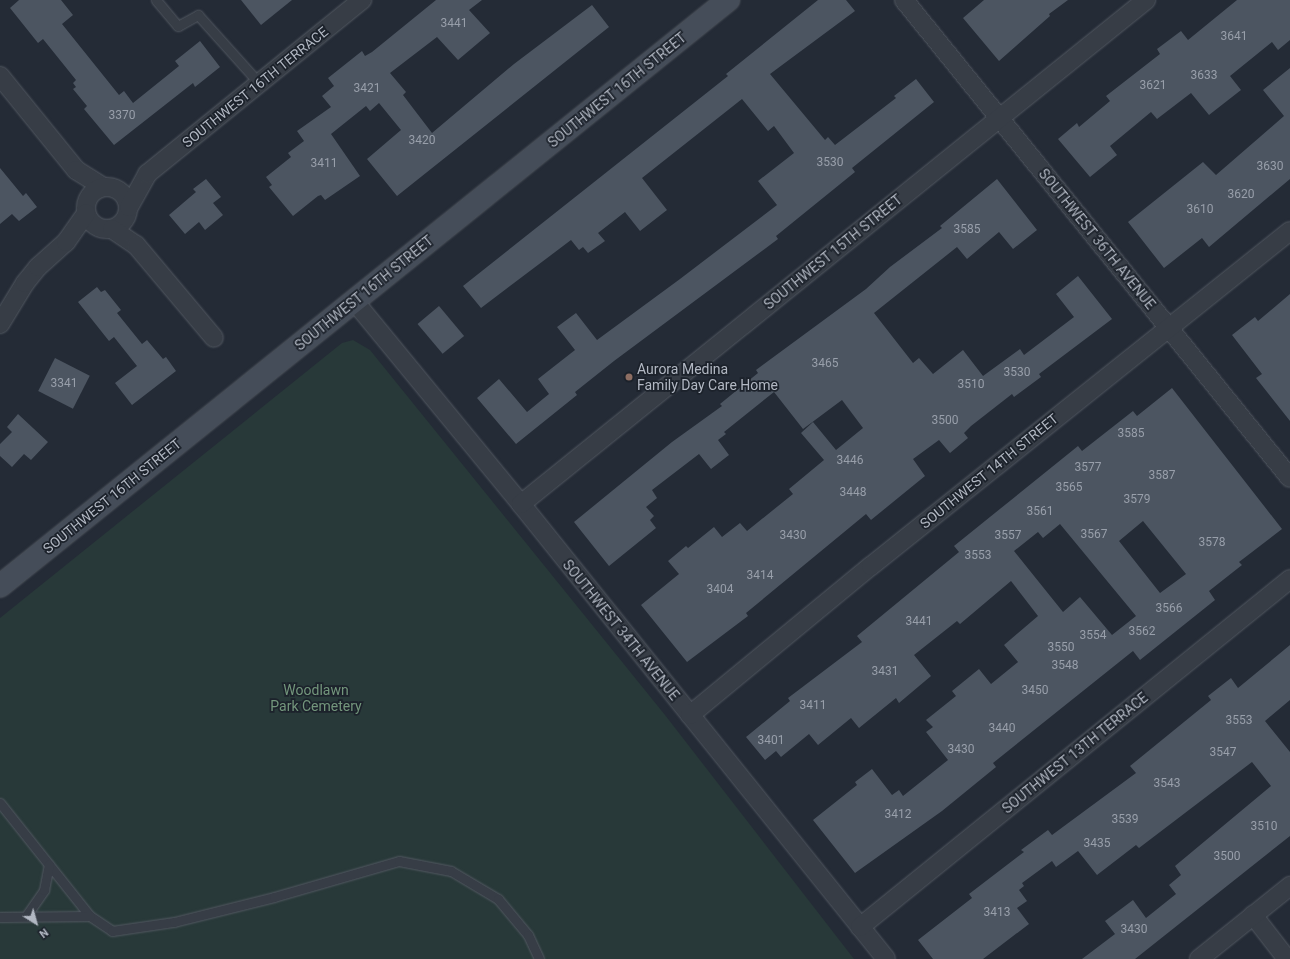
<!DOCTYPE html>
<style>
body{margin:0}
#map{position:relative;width:1290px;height:959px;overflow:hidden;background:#242b36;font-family:Roboto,sans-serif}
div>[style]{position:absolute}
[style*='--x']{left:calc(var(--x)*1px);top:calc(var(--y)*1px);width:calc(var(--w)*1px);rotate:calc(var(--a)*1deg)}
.green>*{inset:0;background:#283939}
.building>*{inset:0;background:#4c5561;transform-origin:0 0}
.roads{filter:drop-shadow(0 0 1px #525861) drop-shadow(0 0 1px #525861)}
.lane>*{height:9px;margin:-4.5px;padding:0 4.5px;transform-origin:4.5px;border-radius:4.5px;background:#373d46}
.street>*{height:18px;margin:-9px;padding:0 9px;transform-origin:9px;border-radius:9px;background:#373d46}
.street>.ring{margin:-9px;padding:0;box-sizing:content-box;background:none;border:18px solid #373d46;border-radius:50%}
.secondary>*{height:22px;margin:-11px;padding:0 11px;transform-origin:11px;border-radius:11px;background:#454d59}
.dots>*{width:11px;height:11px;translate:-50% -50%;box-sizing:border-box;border:2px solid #1c222b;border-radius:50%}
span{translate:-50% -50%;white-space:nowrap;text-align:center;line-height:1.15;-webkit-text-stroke:3.5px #1c222b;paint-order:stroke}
.number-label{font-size:12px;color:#989faa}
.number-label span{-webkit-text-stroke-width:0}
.street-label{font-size:14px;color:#b2b8c3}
.poi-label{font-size:14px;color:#b2b8c3}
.left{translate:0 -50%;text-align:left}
.park-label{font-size:14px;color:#73967c}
.north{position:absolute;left:16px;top:903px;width:40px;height:40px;-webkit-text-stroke:3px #1c222b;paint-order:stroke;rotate:143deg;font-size:11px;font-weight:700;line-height:16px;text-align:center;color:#b2b8c3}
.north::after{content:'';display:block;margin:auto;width:14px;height:18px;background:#b2b8c3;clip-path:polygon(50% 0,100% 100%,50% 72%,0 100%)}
</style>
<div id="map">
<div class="green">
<i style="clip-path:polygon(353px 340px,370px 350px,665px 715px,854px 959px,0 959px,0 618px,342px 343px)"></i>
</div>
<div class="building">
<i style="clip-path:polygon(19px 0,61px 0,73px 15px,62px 24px,119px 95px,124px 91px,133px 103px,179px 66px,175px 61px,200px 41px,220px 67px,195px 87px,193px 83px,114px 145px,84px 109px,87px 106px,73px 89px,76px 87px,73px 83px,76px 80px,43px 39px,38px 43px,10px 8px)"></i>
<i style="clip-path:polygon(241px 0,292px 0,261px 25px)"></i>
<i style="clip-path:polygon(436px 0,482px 0,469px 10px,490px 33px,458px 60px,437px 37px,390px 73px,406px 92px,403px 95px,432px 133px,514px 64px,592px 5px,609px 27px,397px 196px,367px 159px,401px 130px,379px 103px,370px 111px,366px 106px,331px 134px,360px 176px,325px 200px,321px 195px,318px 196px,293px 216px,269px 187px,272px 185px,266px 177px,291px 157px,288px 153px,304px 141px,297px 131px,331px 107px,322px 96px,334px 86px,328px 78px,362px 51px,365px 56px,372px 52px)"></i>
<i style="clip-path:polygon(818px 0,846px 0,855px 11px,770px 74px,825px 140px,828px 137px,835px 145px,896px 98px,894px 96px,916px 79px,934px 102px,852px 168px,855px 172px,776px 236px,778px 239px,614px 361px,575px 392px,577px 395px,516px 444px,477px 398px,499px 379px,527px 412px,549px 394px,538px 379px,575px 350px,557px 327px,576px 313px,597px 340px,680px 279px,777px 205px,758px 181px,794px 153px,774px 126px,768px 131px,742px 99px,642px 178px,667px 210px,640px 231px,625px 212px,598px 233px,605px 241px,588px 253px,583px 247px,579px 250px,571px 240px,481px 308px,463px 286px,728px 76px,726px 74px)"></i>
<i style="clip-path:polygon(984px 0,1068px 0,1049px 14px,1050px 16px,999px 61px,963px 18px)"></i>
<i style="clip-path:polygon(1237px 0,1290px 0,1290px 40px,1278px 50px,1272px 42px,1230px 76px,1241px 90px,1209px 115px,1191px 93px,1157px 119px,1151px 112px,1110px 146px,1117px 155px,1090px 177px,1058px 139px,1077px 123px,1079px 127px,1110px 101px,1106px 96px,1160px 54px,1157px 49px,1181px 31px,1188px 40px)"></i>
<i style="clip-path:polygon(1290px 68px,1290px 179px,1209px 247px,1202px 238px,1164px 268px,1128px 222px,1203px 162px,1216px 175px,1284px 116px,1263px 90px)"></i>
<i style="clip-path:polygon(0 168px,23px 196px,26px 193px,37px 207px,19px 221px,12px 214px,0 224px)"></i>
<i style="clip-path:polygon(206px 179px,221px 197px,213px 203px,223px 215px,205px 230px,199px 222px,185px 234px,169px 215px,196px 192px,193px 189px)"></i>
<i style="clip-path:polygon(997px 179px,1037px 230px,1013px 249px,999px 232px,967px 259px,957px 247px,874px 313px,913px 363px,919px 358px,933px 374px,963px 350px,983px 376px,1020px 349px,1024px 355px,1074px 317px,1056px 294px,1078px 276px,1112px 319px,1039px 374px,1041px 377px,1014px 397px,1012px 394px,971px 426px,964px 433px,968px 438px,950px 453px,939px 440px,913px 459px,925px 476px,871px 520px,866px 514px,746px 613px,748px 616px,687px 662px,641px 605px,679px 574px,668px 561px,686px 546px,688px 548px,714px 527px,722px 537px,740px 523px,747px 531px,793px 494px,789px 489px,824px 460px,801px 433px,813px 422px,836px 450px,863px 428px,842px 400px,803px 429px,774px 392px,724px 432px,726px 434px,718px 440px,729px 455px,711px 469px,699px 454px,652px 490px,657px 498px,646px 507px,654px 516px,650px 520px,656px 528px,609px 566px,574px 522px,672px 442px,722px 406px,720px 404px,758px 373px,756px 370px,866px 289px,890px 267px,942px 228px,940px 226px)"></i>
<i style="clip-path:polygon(97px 287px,101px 292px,105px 290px,121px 310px,117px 313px,142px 344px,147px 340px,163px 359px,166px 357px,176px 371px,132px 405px,115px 383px,137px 366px,114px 337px,109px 341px,78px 302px)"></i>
<i style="clip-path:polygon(1290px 294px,1290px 421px,1256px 378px,1262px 374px,1232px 335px,1255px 317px,1258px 321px)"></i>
<i style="left:439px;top:306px;width:39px;height:28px;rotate:50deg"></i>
<i style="left:55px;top:358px;width:39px;height:37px;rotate:27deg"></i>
<i style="clip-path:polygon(evenodd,1172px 388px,1282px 529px,1239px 562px,1242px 565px,1209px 591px,1215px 600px,1140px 660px,1133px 651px,993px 763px,996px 767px,942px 811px,855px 873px,813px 820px,857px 785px,855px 782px,872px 769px,892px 795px,899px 790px,903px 796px,948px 760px,926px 732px,933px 727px,926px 720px,956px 696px,952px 691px,979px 669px,991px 684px,1018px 662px,1004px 645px,1038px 616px,1011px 581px,960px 624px,957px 621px,914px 655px,931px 676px,899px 703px,896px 698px,859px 728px,851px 718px,818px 745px,809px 734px,781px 757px,776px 751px,765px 760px,746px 737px,790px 701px,788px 698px,862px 642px,857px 636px,959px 552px,954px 546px,1078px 446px,1082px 451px,1133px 411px,1137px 416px,1172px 388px,1143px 521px,1186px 574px,1160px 593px,1119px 541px,1143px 521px,1172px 388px,1060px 524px,1136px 616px,1112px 635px,1080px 597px,1063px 612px,1014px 551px,1038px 532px,1043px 538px,1060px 524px)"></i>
<i style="clip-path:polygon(18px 414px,48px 442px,31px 460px,24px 454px,12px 467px,0 456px,0 444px,12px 432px,7px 427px)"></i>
<i style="clip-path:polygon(1290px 645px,1290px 700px,1265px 721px,1290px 752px,1290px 836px,1135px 959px,1082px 959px,1115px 934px,1105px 921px,1133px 900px,1146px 918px,1176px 894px,1169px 885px,1181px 875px,1175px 866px,1271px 786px,1252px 762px,1139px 848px,1136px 845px,1097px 875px,1078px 851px,1056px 867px,1052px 861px,1022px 883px,1024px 886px,1019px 890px,1027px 901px,1017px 908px,1029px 924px,983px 959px,933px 959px,918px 940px,972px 898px,969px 894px,1024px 852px,1021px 850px,1048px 830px,1052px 835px,1136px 773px,1130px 766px,1211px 700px,1208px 696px,1231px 678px,1238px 688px)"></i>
</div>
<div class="roads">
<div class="lane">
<i style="--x:156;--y:0;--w:34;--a:50"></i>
<i style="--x:178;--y:26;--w:23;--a:-29"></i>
<i style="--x:198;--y:15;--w:93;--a:48.1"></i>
<i style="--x:0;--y:803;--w:144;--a:51.5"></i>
<i style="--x:90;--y:916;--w:27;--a:34"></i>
<i style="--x:112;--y:931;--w:63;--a:-8.3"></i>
<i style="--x:174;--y:922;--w:103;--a:-14"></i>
<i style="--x:274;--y:897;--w:130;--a:-16.1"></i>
<i style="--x:399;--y:861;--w:53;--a:10.9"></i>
<i style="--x:451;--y:871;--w:55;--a:30.8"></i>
<i style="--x:498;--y:899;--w:47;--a:50.2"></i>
<i style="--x:528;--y:935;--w:26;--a:65"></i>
<i style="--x:26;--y:916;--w:32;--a:-55"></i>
<i style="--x:44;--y:890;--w:26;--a:-79"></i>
<i style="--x:0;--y:917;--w:90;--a:-0.6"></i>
</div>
<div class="street">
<i style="--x:904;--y:0;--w:614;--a:51.08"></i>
<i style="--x:0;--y:76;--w:121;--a:51"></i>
<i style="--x:76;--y:170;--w:32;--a:32"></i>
<i class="ring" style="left:86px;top:187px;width:24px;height:24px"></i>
<i style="--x:129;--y:207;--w:38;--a:-61"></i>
<i style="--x:147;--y:174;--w:277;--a:-39"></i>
<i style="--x:112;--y:229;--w:29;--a:34"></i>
<i style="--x:136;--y:245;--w:121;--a:50"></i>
<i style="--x:355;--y:302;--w:261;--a:50.6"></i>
<i style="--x:521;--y:504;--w:583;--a:51.26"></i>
<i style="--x:0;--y:324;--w:48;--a:-58.6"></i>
<i style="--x:25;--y:283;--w:21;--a:-51"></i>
<i style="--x:38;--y:267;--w:38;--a:-42"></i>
<i style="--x:66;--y:242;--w:35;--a:-55"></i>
<i style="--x:521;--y:504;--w:803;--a:-38.88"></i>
<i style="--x:690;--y:715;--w:234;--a:-39.5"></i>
<i style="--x:871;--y:566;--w:536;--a:-38.64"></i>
<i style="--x:1253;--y:915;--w:56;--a:52.3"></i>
<i style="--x:860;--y:927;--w:553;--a:-38.98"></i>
<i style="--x:1199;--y:959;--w:117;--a:-38.7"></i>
</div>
<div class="secondary">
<i style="--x:0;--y:586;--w:935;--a:-38.83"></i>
</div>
</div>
<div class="dots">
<i style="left:629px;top:377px;background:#8d6e63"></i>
</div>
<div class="number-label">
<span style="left:454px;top:24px">3441</span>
<span style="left:1234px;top:37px">3641</span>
<span style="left:1204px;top:76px">3633</span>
<span style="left:1153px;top:86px">3621</span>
<span style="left:367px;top:89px">3421</span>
<span style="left:122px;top:116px">3370</span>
<span style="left:422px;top:141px">3420</span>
<span style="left:830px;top:163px">3530</span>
<span style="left:324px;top:164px">3411</span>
<span style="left:1270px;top:167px">3630</span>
<span style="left:1241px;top:195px">3620</span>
<span style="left:1200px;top:210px">3610</span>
<span style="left:967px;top:230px">3585</span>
<span style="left:825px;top:364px">3465</span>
<span style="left:1017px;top:373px">3530</span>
<span style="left:64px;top:384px">3341</span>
<span style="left:971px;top:385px">3510</span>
<span style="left:945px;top:421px">3500</span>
<span style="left:1131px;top:434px">3585</span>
<span style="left:850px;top:461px">3446</span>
<span style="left:1088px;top:468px">3577</span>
<span style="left:1162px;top:476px">3587</span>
<span style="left:1069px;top:488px">3565</span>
<span style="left:853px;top:493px">3448</span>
<span style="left:1137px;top:500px">3579</span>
<span style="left:1040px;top:512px">3561</span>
<span style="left:1094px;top:535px">3567</span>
<span style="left:793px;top:536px">3430</span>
<span style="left:1008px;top:536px">3557</span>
<span style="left:1212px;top:543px">3578</span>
<span style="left:978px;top:556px">3553</span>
<span style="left:760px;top:576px">3414</span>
<span style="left:720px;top:590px">3404</span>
<span style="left:1169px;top:609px">3566</span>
<span style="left:919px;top:622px">3441</span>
<span style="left:1142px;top:632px">3562</span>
<span style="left:1093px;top:636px">3554</span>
<span style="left:1061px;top:648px">3550</span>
<span style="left:1065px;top:666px">3548</span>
<span style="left:885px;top:672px">3431</span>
<span style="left:1035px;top:691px">3450</span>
<span style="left:813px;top:706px">3411</span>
<span style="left:1239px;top:721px">3553</span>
<span style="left:1002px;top:729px">3440</span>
<span style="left:771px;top:741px">3401</span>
<span style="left:961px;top:750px">3430</span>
<span style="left:1223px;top:753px">3547</span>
<span style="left:1167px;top:784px">3543</span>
<span style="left:898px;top:815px">3412</span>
<span style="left:1125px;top:820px">3539</span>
<span style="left:1264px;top:827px">3510</span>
<span style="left:1097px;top:844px">3435</span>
<span style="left:1227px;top:857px">3500</span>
<span style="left:997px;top:913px">3413</span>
<span style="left:1134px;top:930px">3430</span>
</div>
<div class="street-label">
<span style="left:255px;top:87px;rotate:-39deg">SOUTHWEST 16TH TERRACE</span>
<span style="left:617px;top:90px;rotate:-39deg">SOUTHWEST 16TH STREET</span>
<span style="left:1097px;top:239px;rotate:51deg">SOUTHWEST 36TH AVENUE</span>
<span style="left:833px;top:252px;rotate:-39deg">SOUTHWEST 15TH STREET</span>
<span style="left:364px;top:293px;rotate:-39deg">SOUTHWEST 16TH STREET</span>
<span style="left:989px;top:471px;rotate:-39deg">SOUTHWEST 14TH STREET</span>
<span style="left:112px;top:496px;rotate:-39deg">SOUTHWEST 16TH STREET</span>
<span style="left:621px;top:630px;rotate:51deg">SOUTHWEST 34TH AVENUE</span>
<span style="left:1075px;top:753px;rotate:-39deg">SOUTHWEST 13TH TERRACE</span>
</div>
<div class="poi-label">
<span class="left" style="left:637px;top:377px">Aurora Medina<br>Family Day Care Home</span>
</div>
<div class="park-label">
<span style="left:316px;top:698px">Woodlawn<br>Park Cemetery</span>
</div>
<div class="north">N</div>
</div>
